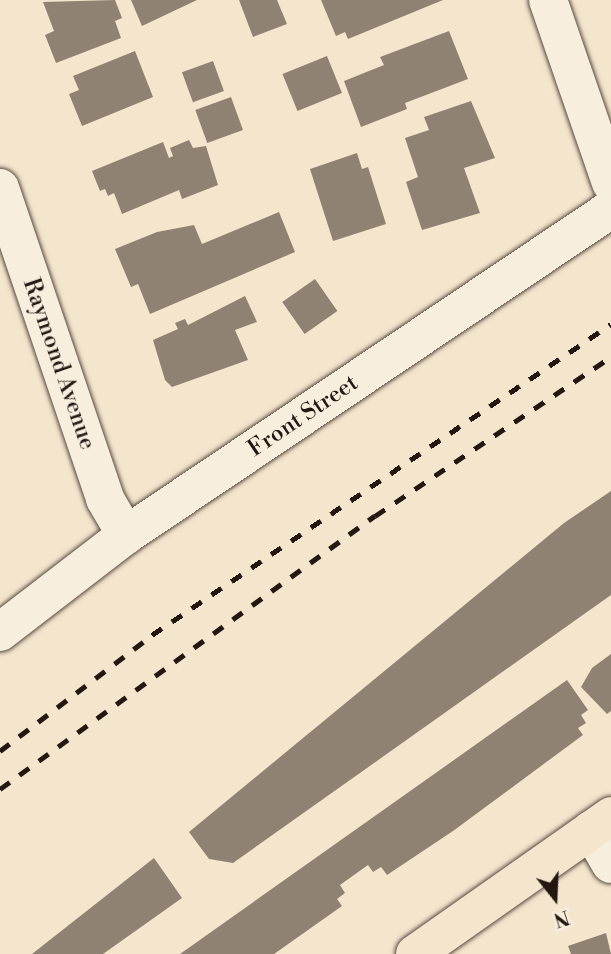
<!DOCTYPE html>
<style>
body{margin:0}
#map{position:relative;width:611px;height:954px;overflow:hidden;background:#f4e5cd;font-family:"Libre Bodoni",serif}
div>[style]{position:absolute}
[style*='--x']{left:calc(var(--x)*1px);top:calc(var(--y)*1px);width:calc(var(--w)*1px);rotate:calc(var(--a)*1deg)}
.building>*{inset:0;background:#908273;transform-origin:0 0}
.roads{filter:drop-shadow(0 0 2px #584a40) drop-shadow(0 0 2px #584a40)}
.minor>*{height:38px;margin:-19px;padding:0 19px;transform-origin:19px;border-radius:19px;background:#f8eede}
.major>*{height:38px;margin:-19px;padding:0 19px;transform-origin:19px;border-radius:19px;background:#f4e5cd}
.rail>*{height:5px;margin-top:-2.5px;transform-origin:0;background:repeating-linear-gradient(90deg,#241711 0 12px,transparent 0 24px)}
span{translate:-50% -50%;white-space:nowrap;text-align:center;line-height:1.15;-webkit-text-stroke:6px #f8eede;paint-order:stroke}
.street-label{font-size:23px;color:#241711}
.north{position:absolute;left:520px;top:863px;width:70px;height:70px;-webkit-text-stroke:5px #f8eede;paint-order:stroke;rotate:162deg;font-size:19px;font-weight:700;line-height:28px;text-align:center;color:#241711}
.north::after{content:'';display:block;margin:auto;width:24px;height:32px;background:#241711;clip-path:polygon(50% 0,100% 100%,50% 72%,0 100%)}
</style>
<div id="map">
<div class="building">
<i style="clip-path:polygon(115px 0,122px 18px,115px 21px,121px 38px,56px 63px,45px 35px,54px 31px,43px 2px)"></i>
<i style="clip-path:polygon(131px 0,197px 0,142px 26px)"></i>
<i style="clip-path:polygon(239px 0,277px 0,287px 24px,253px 37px)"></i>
<i style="clip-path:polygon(321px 0,443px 0,348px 39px,345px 32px,336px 36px)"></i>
<i style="clip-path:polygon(449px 31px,468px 79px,405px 103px,407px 109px,361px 127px,344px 81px,384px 65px,380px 57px)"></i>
<i style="clip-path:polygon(135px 51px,153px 97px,82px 126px,69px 94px,79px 90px,73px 76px)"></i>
<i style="left:327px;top:56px;width:40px;height:48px;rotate:68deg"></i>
<i style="left:213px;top:61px;width:32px;height:33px;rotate:70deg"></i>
<i style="left:231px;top:97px;width:35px;height:38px;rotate:70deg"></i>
<i style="clip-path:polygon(471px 101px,495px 158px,464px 168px,480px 213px,422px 230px,406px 182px,418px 177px,405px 138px,429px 130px,424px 117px)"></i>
<i style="clip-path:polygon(189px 140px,193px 148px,206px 146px,218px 185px,182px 199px,179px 190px,122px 214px,114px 193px,108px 196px,105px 189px,100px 191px,92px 171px,163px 142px,169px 158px,173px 156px,170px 148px)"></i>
<i style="clip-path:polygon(357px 153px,362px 169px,368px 167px,386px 224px,333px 241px,310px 169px)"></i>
<i style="clip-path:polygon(279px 212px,295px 252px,150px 314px,138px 284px,131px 287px,115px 249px,157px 232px,194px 225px,202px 244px)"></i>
<i style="left:315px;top:279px;width:39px;height:40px;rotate:55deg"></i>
<i style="clip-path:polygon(245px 296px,257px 322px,235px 330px,248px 360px,172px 387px,165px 380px,153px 340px,178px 329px,175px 323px,185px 319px,188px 325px)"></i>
<i style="clip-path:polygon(611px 491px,611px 595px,233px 863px,209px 859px,189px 832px,564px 523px)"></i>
<i style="clip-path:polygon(611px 654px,611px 711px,607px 714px,581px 687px,592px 668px)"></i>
<i style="clip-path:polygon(567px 680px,588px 710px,581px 715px,586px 723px,578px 728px,583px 735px,453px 831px,387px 875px,381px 867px,373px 872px,368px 865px,340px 885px,345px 893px,337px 899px,342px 906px,274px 954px,180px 954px)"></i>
<i style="clip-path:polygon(154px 858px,182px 898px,103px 954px,32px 954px)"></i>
<i style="clip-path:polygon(606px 933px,611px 954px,571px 954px,568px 946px)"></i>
</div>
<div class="roads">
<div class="minor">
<i style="--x:548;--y:0;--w:194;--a:71"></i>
<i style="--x:0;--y:188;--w:328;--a:71.3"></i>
<i style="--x:105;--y:499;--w:42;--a:59.7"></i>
<i style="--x:0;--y:632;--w:159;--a:-37.6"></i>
<i style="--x:126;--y:535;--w:584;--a:-33.91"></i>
<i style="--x:591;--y:830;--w:39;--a:60"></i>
</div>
<div class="major">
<i style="--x:415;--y:954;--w:240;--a:-35.1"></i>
</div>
</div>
<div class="rail">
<i style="--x:0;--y:751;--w:191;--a:-37.3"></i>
<i style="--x:152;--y:635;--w:554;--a:-34.12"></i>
<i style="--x:0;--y:789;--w:464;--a:-36.1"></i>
<i style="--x:375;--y:516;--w:285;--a:-34"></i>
</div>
<div class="street-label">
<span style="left:59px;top:364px;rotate:71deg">Raymond Avenue</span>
<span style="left:303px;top:416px;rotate:-34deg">Front Street</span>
</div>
<div class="north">N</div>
</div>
